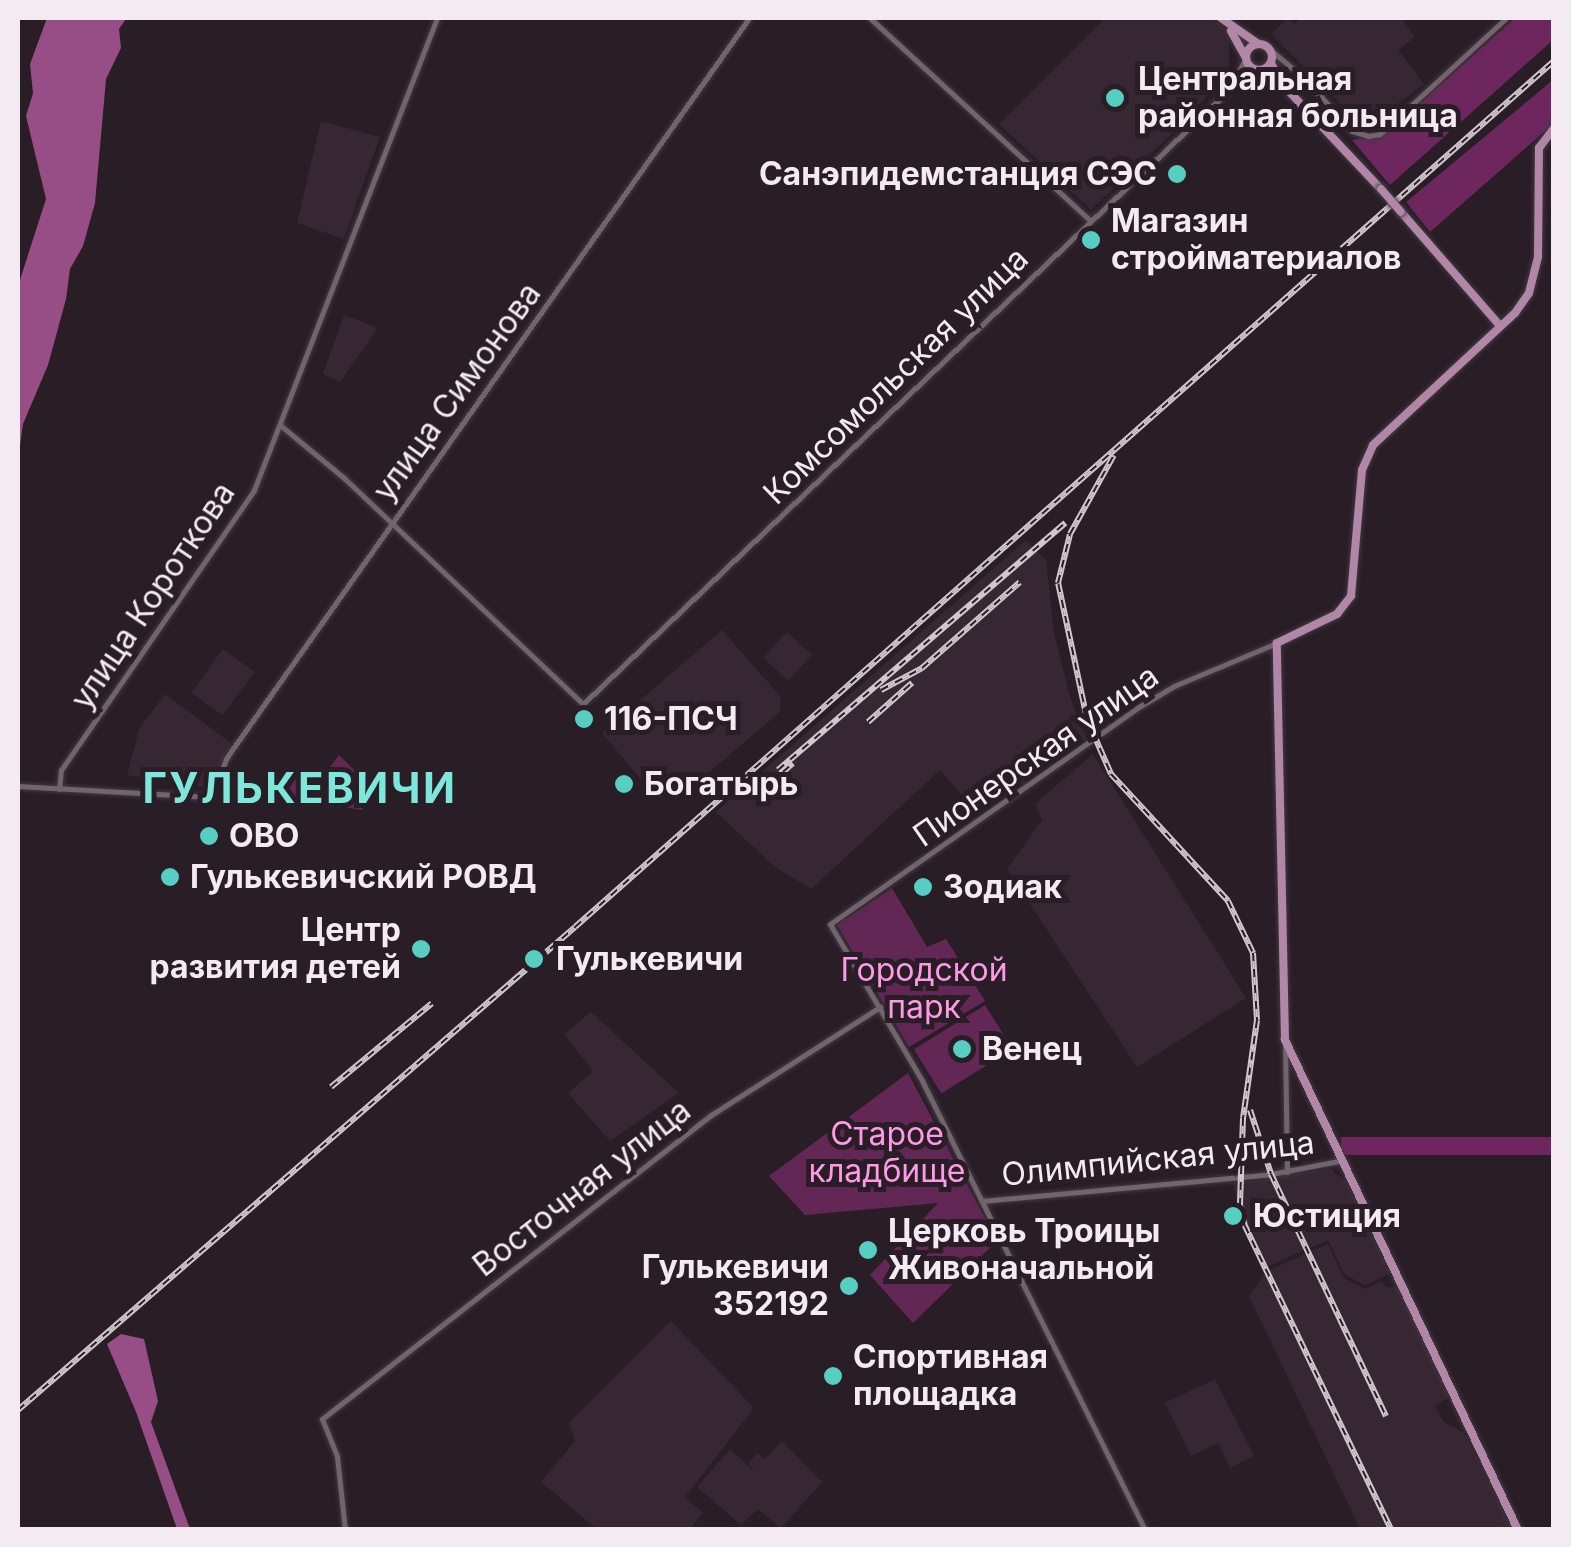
<!DOCTYPE html>
<meta charset="utf-8">
<style>
body{margin:0}
#map{position:relative;width:1571px;height:1547px;overflow:hidden;background:#291d26;font-family:Inter,sans-serif}
div>[style]{position:absolute}
[style*='--x']{left:calc(var(--x)*1px);top:calc(var(--y)*1px);width:calc(var(--w)*1px);rotate:calc(var(--a)*1deg)}
.built>*{inset:0;background:#372733;transform-origin:0 0}
.green>*{inset:0;background:#622755;transform-origin:0 0}
.forest>*{inset:0;background:#6d275e;transform-origin:0 0}
.water>*{inset:0;background:#974e86}
.roads{filter:drop-shadow(0 0 2px #433941) drop-shadow(0 0 2px #433941)}
.minor>*{height:5px;margin:-2.5px;padding:0 2.5px;transform-origin:2.5px;border-radius:2.5px;background:#71646d}
.major>*{height:8px;margin:-4px;padding:0 4px;transform-origin:4px;border-radius:4px;background:#b286a7}
.major>.ring{margin:-4px;padding:0;box-sizing:content-box;background:none;border:8px solid #b286a7;border-radius:50%}
.rail>*{height:6px;margin-top:-3px;transform-origin:0;background:repeating-linear-gradient(90deg,#291d26 0 8px,#d1c8ce 0 16px);box-sizing:border-box;border-block:2px solid #d1c8ce}
.bridges{filter:drop-shadow(0 0 2px #433941) drop-shadow(0 0 2px #433941)}
.major-bridge>*{height:8px;margin:-4px;padding:0 4px;transform-origin:4px;border-radius:4px;background:#b286a7}
.dots>*{width:28px;height:28px;translate:-50% -50%;box-sizing:border-box;border:5px solid #291d26;border-radius:50%}
span{translate:-50% -50%;white-space:nowrap;text-align:center;line-height:1.15;-webkit-text-stroke:10px #291d26;paint-order:stroke}
.poi-label{font-size:32px;color:#f3ebf1;font-weight:700}
.left{translate:0 -50%;text-align:left}
.right{translate:-100% -50%;text-align:right}
.street-label{font-size:32px;color:#f3ebf1}
.park-label{font-size:32px;color:#fe99e5}
.district-label{font-size:42px;color:#7de7db;font-weight:700;letter-spacing:2.5px}
.frame{position:absolute;inset:0;border:20px solid #f3ebf1;pointer-events:none}
</style>
<div id="map">
<div class="built">
<i style="clip-path:polygon(1105px 18px,1213px 18px,1229px 33px,1229px 72px,1177px 129px,1091px 210px,999px 124px)"></i>
<i style="clip-path:polygon(1288px 18px,1294px 24px,1302px 18px,1401px 18px,1415px 37px,1398px 50px,1424px 84px,1365px 129px,1271px 34px)"></i>
<i style="clip-path:polygon(321px 121px,380px 137px,344px 239px,297px 223px)"></i>
<i style="clip-path:polygon(344px 315px,378px 328px,340px 382px,323px 374px)"></i>
<i style="clip-path:polygon(1026px 540px,1046px 560px,1054px 633px,1071px 700px,1087px 738px,978px 814px,940px 770px,811px 889px,775px 867px,716px 812px)"></i>
<i style="clip-path:polygon(722px 630px,781px 697px,780px 712px,679px 798px,657px 772px,644px 783px,602px 733px)"></i>
<i style="left:787px;top:632px;width:34px;height:35px;rotate:43deg"></i>
<i style="left:223px;top:649px;width:39px;height:54px;rotate:36deg"></i>
<i style="clip-path:polygon(165px 694px,231px 743px,208px 788px,127px 775px,139px 729px)"></i>
<i style="clip-path:polygon(1093px 754px,1246px 998px,1137px 1067px,1007px 869px,1042px 820px,1035px 804px)"></i>
<i style="clip-path:polygon(591px 1012px,679px 1093px,610px 1141px,568px 1093px,593px 1071px,564px 1034px)"></i>
<i style="clip-path:polygon(1331px 1169px,1346px 1182px,1390px 1274px,1365px 1285px,1345px 1275px,1328px 1240px,1310px 1248px,1276px 1176px)"></i>
<i style="clip-path:polygon(1271px 1179px,1304px 1250px,1262px 1269px,1244px 1228px,1233px 1183px)"></i>
<i style="clip-path:polygon(1328px 1244px,1344px 1278px,1365px 1289px,1382px 1281px,1386px 1287px,1398px 1287px,1450px 1396px,1435px 1406px,1444px 1422px,1464px 1433px,1512px 1529px,1360px 1529px,1249px 1296px,1267px 1271px)"></i>
<i style="clip-path:polygon(671px 1321px,754px 1408px,685px 1497px,703px 1513px,690px 1529px,597px 1529px,541px 1482px,575px 1441px,569px 1423px)"></i>
<i style="clip-path:polygon(1215px 1379px,1254px 1456px,1230px 1468px,1218px 1443px,1191px 1456px,1165px 1403px)"></i>
<i style="clip-path:polygon(782px 1441px,822px 1482px,781px 1528px,758px 1509px,741px 1525px,697px 1487px,730px 1449px,756px 1473px,748px 1463px,757px 1453px,765px 1459px)"></i>
</div>
<div class="green">
<i style="clip-path:polygon(339px 755px,371px 787px,362px 810px,283px 797px,301px 771px,323px 776px)"></i>
<i style="clip-path:polygon(892px 888px,927px 947px,946px 939px,985px 1001px,909px 1047px,837px 925px)"></i>
<i style="left:985px;top:1005px;width:52px;height:84px;rotate:58deg"></i>
<i style="clip-path:polygon(908px 1073px,997px 1241px,913px 1323px,870px 1275px,938px 1203px,805px 1215px,769px 1176px)"></i>
</div>
<div class="forest">
<i style="clip-path:polygon(1515px 18px,1553px 18px,1553px 40px,1390px 185px,1352px 140px,1384px 135px)"></i>
<i style="clip-path:polygon(1553px 80px,1553px 124px,1430px 232px,1406px 202px)"></i>
<i style="left:1553px;top:1137px;width:18px;height:212px;rotate:90deg"></i>
</div>
<div class="water">
<i style="clip-path:polygon(47px 18px,126px 19px,119px 29px,121px 48px,106px 79px,95px 203px,83px 246px,70px 269px,66px 299px,48px 365px,23px 424px,18px 460px,18px 286px,46px 199px,26px 116px,33px 93px,30px 64px)"></i>
<i style="clip-path:polygon(121px 1334px,144px 1339px,158px 1401px,151px 1422px,190px 1529px,177px 1529px,136px 1412px,107px 1344px)"></i>
</div>
<div class="roads">
<div class="minor">
<i style="--x:870;--y:18;--w:300;--a:42.6"></i>
<i style="--x:1267;--y:47;--w:50;--a:40.1"></i>
<i style="--x:1305;--y:79;--w:70;--a:47.9"></i>
<i style="--x:1352;--y:131;--w:17;--a:17"></i>
<i style="--x:1368;--y:136;--w:12;--a:-9"></i>
<i style="--x:1380;--y:134;--w:171;--a:-42.6"></i>
<i style="--x:1241;--y:77;--w:17;--a:-24"></i>
<i style="--x:280;--y:425;--w:83;--a:39.6"></i>
<i style="--x:344;--y:478;--w:329;--a:43.4"></i>
<i style="--x:583;--y:704;--w:887;--a:-43.54"></i>
<i style="--x:1226;--y:93;--w:39;--a:-60"></i>
<i style="--x:18;--y:786;--w:192;--a:3.3"></i>
<i style="--x:210;--y:797;--w:43;--a:-67"></i>
<i style="--x:227;--y:757;--w:905;--a:-54.76"></i>
<i style="--x:59;--y:789;--w:19;--a:-84"></i>
<i style="--x:61;--y:770;--w:340;--a:-55.4"></i>
<i style="--x:254;--y:490;--w:506;--a:-68.81"></i>
<i style="--x:1285;--y:1043;--w:129;--a:89.1"></i>
<i style="--x:982;--y:1201;--w:290;--a:-5.3"></i>
<i style="--x:1271;--y:1174;--w:69;--a:-10.8"></i>
<i style="--x:345;--y:1530;--w:74;--a:-96.2"></i>
<i style="--x:337;--y:1456;--w:40;--a:-112"></i>
<i style="--x:322;--y:1419;--w:494;--a:-38"></i>
<i style="--x:711;--y:1115;--w:201;--a:-32.6"></i>
<i style="--x:1145;--y:1530;--w:500;--a:-116.4"></i>
<i style="--x:923;--y:1082;--w:183;--a:-120.5"></i>
<i style="--x:830;--y:924;--w:375;--a:-35.1"></i>
<i style="--x:1137;--y:708;--w:43;--a:-30.7"></i>
<i style="--x:1174;--y:686;--w:112;--a:-22.7"></i>
</div>
<div class="major">
<i style="--x:1221;--y:18;--w:44;--a:34.8"></i>
<i style="--x:1231;--y:31;--w:31;--a:61"></i>
<i class="ring" style="left:1246px;top:44px;width:18px;height:18px"></i>
<i style="--x:1271;--y:63;--w:22;--a:63"></i>
<i style="--x:1281;--y:83;--w:146;--a:46.7"></i>
<i style="--x:1401;--y:212;--w:151;--a:49"></i>
<i style="--x:1518;--y:1530;--w:543;--a:-115.43"></i>
<i style="--x:1285;--y:1040;--w:397;--a:-91.2"></i>
<i style="--x:1277;--y:643;--w:67;--a:-25.8"></i>
<i style="--x:1337;--y:614;--w:23;--a:-52"></i>
<i style="--x:1351;--y:596;--w:126;--a:-85"></i>
<i style="--x:1362;--y:470;--w:27;--a:-66"></i>
<i style="--x:1373;--y:445;--w:194;--a:-42.9"></i>
<i style="--x:1515;--y:313;--w:24;--a:-55"></i>
<i style="--x:1529;--y:293;--w:37;--a:-76"></i>
<i style="--x:1538;--y:257;--w:109;--a:-89.5"></i>
<i style="--x:1539;--y:148;--w:25;--a:-53"></i>
</div>
</div>
<div class="rail">
<i style="--x:881;--y:690;--w:47;--a:-28.2"></i>
<i style="--x:922;--y:668;--w:130;--a:-41.3"></i>
<i style="--x:1087;--y:719;--w:60;--a:66.4"></i>
<i style="--x:1111;--y:774;--w:173;--a:47.3"></i>
<i style="--x:1228;--y:901;--w:58;--a:64.3"></i>
<i style="--x:1253;--y:953;--w:67;--a:86.6"></i>
<i style="--x:1257;--y:1020;--w:99;--a:98.1"></i>
<i style="--x:1243;--y:1118;--w:87;--a:92"></i>
<i style="--x:1240;--y:1205;--w:22;--a:77"></i>
<i style="--x:1245;--y:1226;--w:337;--a:64.3"></i>
<i style="--x:868;--y:722;--w:59;--a:-41.6"></i>
<i style="--x:1090;--y:733;--w:153;--a:-102"></i>
<i style="--x:1058;--y:583;--w:50;--a:-76.2"></i>
<i style="--x:1070;--y:534;--w:90;--a:-60.9"></i>
<i style="--x:778;--y:770;--w:379;--a:-40.7"></i>
<i style="--x:759;--y:793;--w:45;--a:-41.4"></i>
<i style="--x:331;--y:1087;--w:131;--a:-39.7"></i>
<i style="--x:1250;--y:1110;--w:67;--a:71.8"></i>
<i style="--x:1271;--y:1174;--w:268;--a:64.6"></i>
<i style="--x:18;--y:1410;--w:737;--a:-40.93"></i>
<i style="--x:575;--y:927;--w:1307;--a:-41.5"></i>
</div>
<div class="bridges">
<div class="major-bridge">
<i style="--x:1381;--y:189;--w:30;--a:49"></i>
</div>
</div>
<div class="dots">
<i style="left:1115px;top:98px;background:#56cec2"></i>
<i style="left:1177px;top:174px;background:#56cec2"></i>
<i style="left:1091px;top:240px;background:#56cec2"></i>
<i style="left:584px;top:719px;background:#56cec2"></i>
<i style="left:624px;top:784px;background:#56cec2"></i>
<i style="left:209px;top:836px;background:#56cec2"></i>
<i style="left:170px;top:877px;background:#56cec2"></i>
<i style="left:923px;top:887px;background:#56cec2"></i>
<i style="left:421px;top:949px;background:#56cec2"></i>
<i style="left:534px;top:959px;background:#56cec2"></i>
<i style="left:962px;top:1049px;background:#56cec2"></i>
<i style="left:1233px;top:1216px;background:#56cec2"></i>
<i style="left:868px;top:1250px;background:#56cec2"></i>
<i style="left:849px;top:1286px;background:#56cec2"></i>
<i style="left:833px;top:1376px;background:#56cec2"></i>
</div>
<div class="poi-label">
<span class="left" style="left:1138px;top:98px">Центральная<br>районная больница</span>
<span class="right" style="left:1157px;top:174px">Санэпидемстанция СЭС</span>
<span class="left" style="left:1111px;top:240px">Магазин<br>стройматериалов</span>
<span class="left" style="left:604px;top:719px">116-ПСЧ</span>
<span class="left" style="left:644px;top:784px">Богатырь</span>
<span class="left" style="left:229px;top:836px">ОВО</span>
<span class="left" style="left:190px;top:877px">Гулькевичский РОВД</span>
<span class="left" style="left:943px;top:887px">Зодиак</span>
<span class="right" style="left:401px;top:949px">Центр<br>развития детей</span>
<span class="left" style="left:556px;top:959px">Гулькевичи</span>
<span class="left" style="left:982px;top:1049px">Венец</span>
<span class="left" style="left:1253px;top:1216px">Юстиция</span>
<span class="left" style="left:888px;top:1250px">Церковь Троицы<br>Живоначальной</span>
<span class="right" style="left:829px;top:1286px">Гулькевичи<br>352192</span>
<span class="left" style="left:853px;top:1376px">Спортивная<br>площадка</span>
</div>
<div class="street-label">
<span style="left:896px;top:376px;rotate:-44deg">Комсомольская улица</span>
<span style="left:457px;top:392px;rotate:-54deg">улица Симонова</span>
<span style="left:153px;top:596px;rotate:-56deg">улица Короткова</span>
<span style="left:1036px;top:756px;rotate:-35deg">Пионерская улица</span>
<span style="left:1158px;top:1159px;rotate:-6deg">Олимпийская улица</span>
<span style="left:582px;top:1188px;rotate:-38deg">Восточная улица</span>
</div>
<div class="park-label">
<span style="left:924px;top:989px">Городской<br>парк</span>
<span style="left:887px;top:1153px">Старое<br>кладбище</span>
</div>
<div class="district-label">
<span style="left:300px;top:788px">ГУЛЬКЕВИЧИ</span>
</div>
<div class="frame"></div>
</div>
